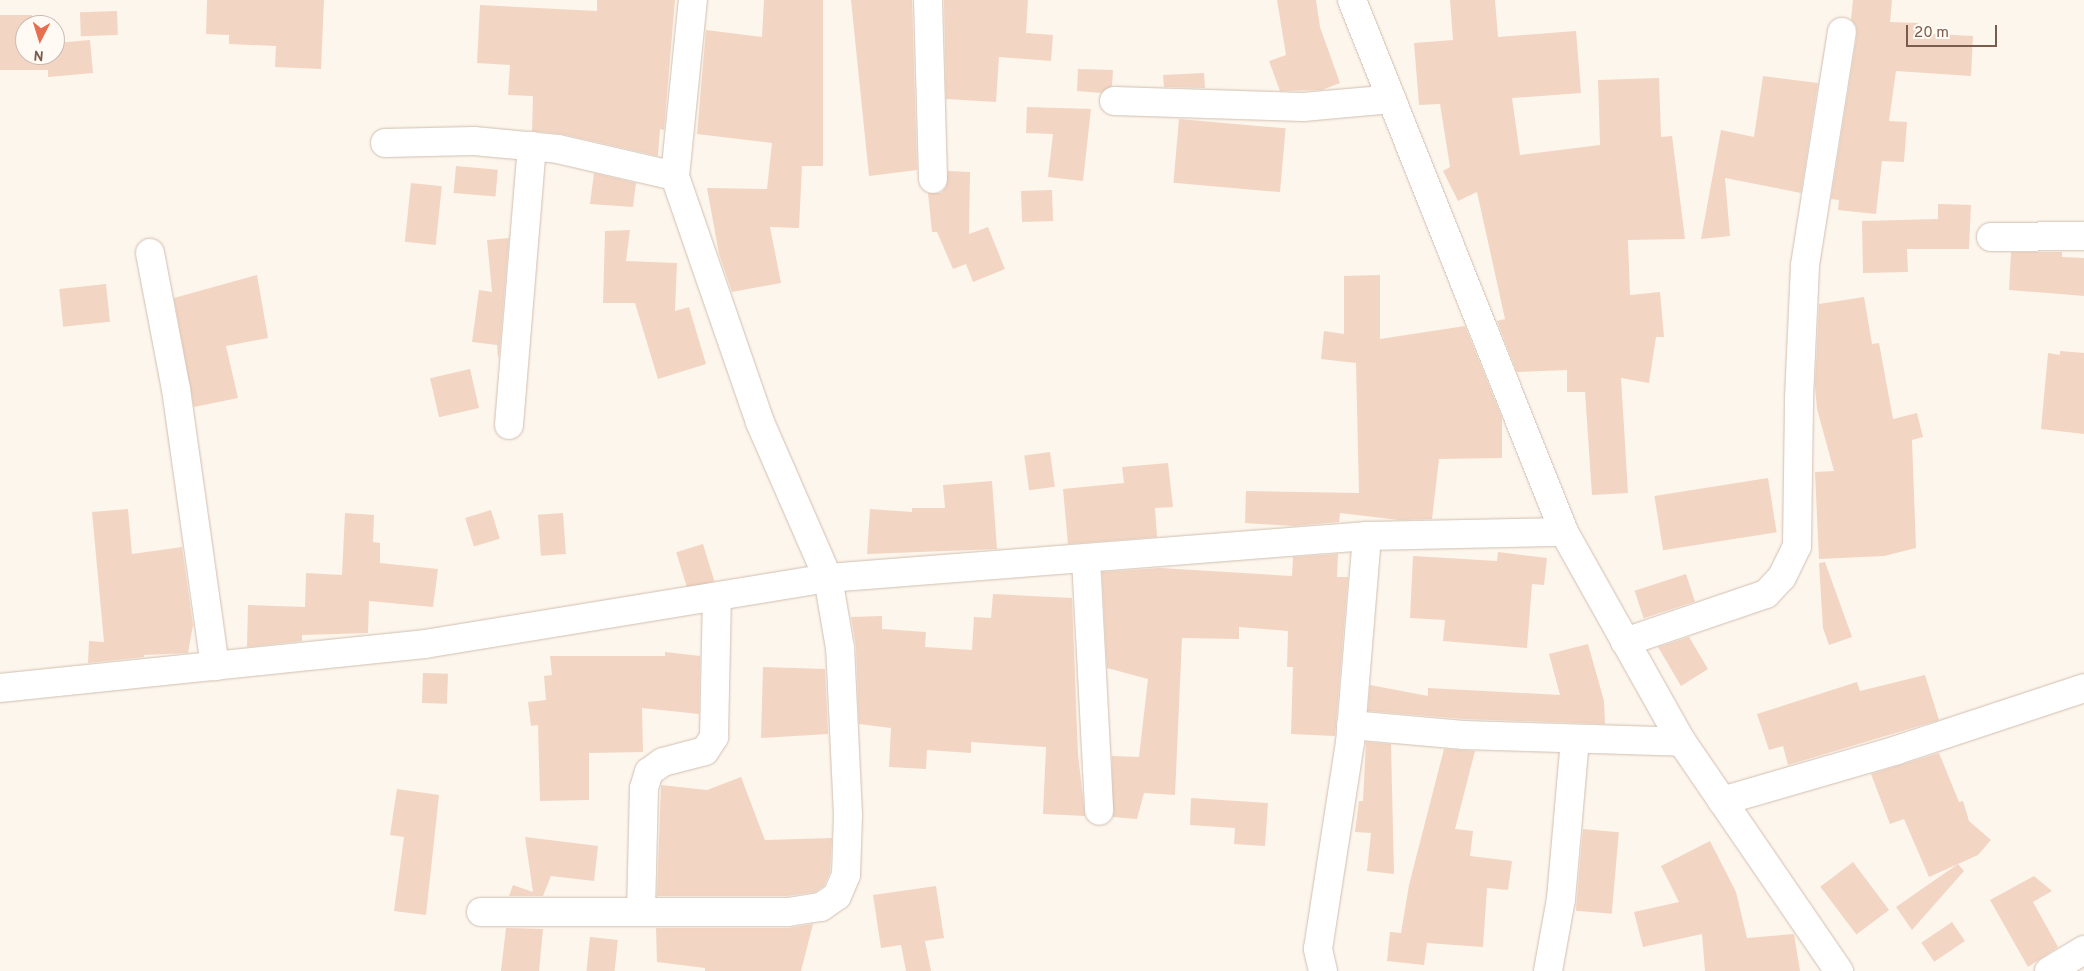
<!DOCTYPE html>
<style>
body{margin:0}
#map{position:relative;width:2084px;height:971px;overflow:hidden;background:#fdf6ec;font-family:Overpass,sans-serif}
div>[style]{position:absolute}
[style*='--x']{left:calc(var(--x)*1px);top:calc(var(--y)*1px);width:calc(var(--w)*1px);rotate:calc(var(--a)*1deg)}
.building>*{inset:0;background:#f3d5c3;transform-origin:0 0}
.roads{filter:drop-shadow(0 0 1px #d1beb0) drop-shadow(0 0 1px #d1beb0)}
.minor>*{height:28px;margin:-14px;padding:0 14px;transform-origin:14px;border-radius:14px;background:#fff}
span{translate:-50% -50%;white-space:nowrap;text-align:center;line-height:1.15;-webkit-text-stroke:4.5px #fffaf3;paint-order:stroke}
.north{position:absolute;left:15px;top:15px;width:50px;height:50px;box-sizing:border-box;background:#fffaf3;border:1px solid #cabbb1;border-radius:50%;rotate:185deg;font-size:14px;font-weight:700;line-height:20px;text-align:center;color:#7a5c4d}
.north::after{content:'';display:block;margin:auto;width:18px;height:22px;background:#e76f51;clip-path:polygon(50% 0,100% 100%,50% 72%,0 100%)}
.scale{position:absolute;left:1906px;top:25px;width:91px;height:22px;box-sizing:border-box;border:2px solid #7a5c4d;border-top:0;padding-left:6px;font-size:15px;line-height:18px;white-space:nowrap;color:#7a5c4d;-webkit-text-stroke:4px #fffaf3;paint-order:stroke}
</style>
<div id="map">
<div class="building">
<i style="clip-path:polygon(207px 0,324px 0,321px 69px,275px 67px,276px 46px,229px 44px,229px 35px,206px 34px)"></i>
<i style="clip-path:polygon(597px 0,675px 0,664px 130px,660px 129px,658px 156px,562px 134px,532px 131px,533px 96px,508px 95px,510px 65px,477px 63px,480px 5px,597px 11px)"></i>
<i style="clip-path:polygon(764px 0,823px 0,823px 166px,802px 166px,799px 228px,770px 227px,781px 283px,732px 292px,719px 254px,707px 188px,767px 189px,772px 143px,697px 134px,706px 30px,762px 37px)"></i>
<i style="clip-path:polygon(851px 0,912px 0,917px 170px,869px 176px)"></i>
<i style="clip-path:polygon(944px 0,1028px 0,1026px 33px,1053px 35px,1051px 61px,999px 57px,996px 102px,946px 99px)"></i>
<i style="clip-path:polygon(1277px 0,1316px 0,1320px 27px,1340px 83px,1322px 90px,1280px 91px,1269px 61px,1286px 55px)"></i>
<i style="clip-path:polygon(1450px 0,1495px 0,1498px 37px,1576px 31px,1581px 93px,1512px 98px,1520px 155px,1600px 145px,1598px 80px,1659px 78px,1661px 137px,1672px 136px,1685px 239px,1628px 240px,1630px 295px,1660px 292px,1664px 337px,1656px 337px,1649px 383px,1621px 378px,1628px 493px,1592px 495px,1585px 392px,1567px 392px,1567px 370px,1517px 372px,1497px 321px,1505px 319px,1477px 192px,1458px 201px,1443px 171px,1450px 167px,1440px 104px,1419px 105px,1414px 43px,1453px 40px)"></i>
<i style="clip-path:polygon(1853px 0,1892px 0,1890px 22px,1918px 23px,1917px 33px,1973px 36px,1971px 76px,1896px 71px,1889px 121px,1907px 122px,1904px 162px,1882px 161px,1876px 214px,1838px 210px,1839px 200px,1831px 199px,1857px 34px,1856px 26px,1851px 19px)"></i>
<i style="left:117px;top:11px;width:24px;height:37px;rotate:88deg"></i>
<i style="clip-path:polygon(0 15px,32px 15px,33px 25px,25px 25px,25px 55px,55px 55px,55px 43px,90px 40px,93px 73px,48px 77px,48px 70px,0 70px)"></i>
<i style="clip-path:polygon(1078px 69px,1113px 70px,1112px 86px,1101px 93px,1077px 91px)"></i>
<i style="clip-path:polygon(1204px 73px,1205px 88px,1164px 87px,1163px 75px)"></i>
<i style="clip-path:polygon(1763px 76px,1818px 83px,1801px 193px,1725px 178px,1730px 236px,1701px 239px,1721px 130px,1754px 137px)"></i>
<i style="clip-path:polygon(1027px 107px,1091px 109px,1083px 181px,1048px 177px,1053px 134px,1026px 133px)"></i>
<i style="left:1179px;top:119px;width:107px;height:64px;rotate:5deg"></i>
<i style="left:456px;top:166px;width:42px;height:27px;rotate:5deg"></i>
<i style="clip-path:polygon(948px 171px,970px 172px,969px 234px,988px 227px,1005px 269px,973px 282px,966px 264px,953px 269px,937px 232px,932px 232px,928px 193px,941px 193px,946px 187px)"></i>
<i style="clip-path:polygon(594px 173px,636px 183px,633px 207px,590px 204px)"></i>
<i style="left:411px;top:183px;width:31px;height:59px;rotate:6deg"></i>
<i style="left:1052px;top:190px;width:31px;height:31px;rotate:88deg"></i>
<i style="clip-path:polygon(1938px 204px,1971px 205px,1969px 249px,1907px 249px,1908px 272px,1863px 273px,1862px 221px,1938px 219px)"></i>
<i style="clip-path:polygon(630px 230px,626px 261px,677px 263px,675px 311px,689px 307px,706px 364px,658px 379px,635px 303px,603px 303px,605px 231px)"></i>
<i style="clip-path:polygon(509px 238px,499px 357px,498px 357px,497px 345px,472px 342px,479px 290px,492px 292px,487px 240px)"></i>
<i style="clip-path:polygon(2011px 252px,2062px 252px,2062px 257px,2084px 258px,2084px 296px,2009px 290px)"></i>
<i style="clip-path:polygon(257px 275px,268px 338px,226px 346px,238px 398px,194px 407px,174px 298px)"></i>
<i style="clip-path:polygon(1380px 275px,1380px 339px,1465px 326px,1502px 418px,1502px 458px,1439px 459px,1432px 519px,1399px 520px,1340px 513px,1339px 522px,1294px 526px,1245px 523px,1246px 491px,1359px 493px,1356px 363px,1321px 359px,1324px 331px,1344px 334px,1344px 276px)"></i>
<i style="left:106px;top:284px;width:38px;height:47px;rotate:84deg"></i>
<i style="clip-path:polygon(1864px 297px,1872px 344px,1879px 343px,1893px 419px,1917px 413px,1923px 437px,1912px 440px,1916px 548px,1884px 556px,1819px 559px,1815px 472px,1834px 471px,1817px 409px,1815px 386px,1819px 304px)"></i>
<i style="clip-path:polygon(2060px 351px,2084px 353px,2084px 434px,2041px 429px,2048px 353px,2060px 355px)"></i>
<i style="left:470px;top:369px;width:40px;height:41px;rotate:77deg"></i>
<i style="left:1050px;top:452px;width:35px;height:26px;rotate:82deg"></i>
<i style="clip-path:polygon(1168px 463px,1173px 507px,1155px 508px,1157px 537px,1068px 544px,1063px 489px,1124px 483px,1122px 467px)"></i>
<i style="left:1768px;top:478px;width:55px;height:115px;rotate:81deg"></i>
<i style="clip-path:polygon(992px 481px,997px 549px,867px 554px,870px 509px,912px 512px,912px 508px,945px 508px,943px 485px)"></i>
<i style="clip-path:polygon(128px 509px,132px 554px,182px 547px,193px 625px,188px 653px,144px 655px,144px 657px,88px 663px,89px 641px,104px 642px,92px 512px)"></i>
<i style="left:491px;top:510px;width:30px;height:27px;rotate:73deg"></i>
<i style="clip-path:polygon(345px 513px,374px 515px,373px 542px,380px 543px,380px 563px,438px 569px,433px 607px,369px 601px,368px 633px,302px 635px,302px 641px,247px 647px,248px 605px,305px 607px,306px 573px,342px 575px)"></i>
<i style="left:563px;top:513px;width:41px;height:25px;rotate:86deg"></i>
<i style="left:703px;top:544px;width:39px;height:28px;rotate:73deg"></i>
<i style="clip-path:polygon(1498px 552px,1547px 558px,1544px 585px,1532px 584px,1527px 648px,1443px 641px,1445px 620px,1410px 618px,1413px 556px,1497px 561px)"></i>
<i style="clip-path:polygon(1338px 554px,1337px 577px,1348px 577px,1335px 736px,1291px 734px,1293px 667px,1287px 667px,1288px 631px,1239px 627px,1239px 639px,1182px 638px,1175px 795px,1144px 793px,1137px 819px,1113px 817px,1112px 756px,1139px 757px,1148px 679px,1107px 668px,1102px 572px,1160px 568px,1292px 576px,1293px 557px)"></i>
<i style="clip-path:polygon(1825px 562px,1852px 637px,1829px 645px,1823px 628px,1819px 563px)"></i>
<i style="left:1686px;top:574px;width:29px;height:54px;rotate:72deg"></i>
<i style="clip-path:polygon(993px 594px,1072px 598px,1078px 754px,1085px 816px,1043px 814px,1046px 747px,971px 742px,971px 753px,927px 750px,926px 769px,889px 767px,891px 728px,859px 724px,856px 647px,851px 617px,882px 616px,882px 629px,926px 632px,925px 647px,972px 650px,974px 617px,991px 618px)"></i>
<i style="clip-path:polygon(1689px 637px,1708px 669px,1681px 686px,1658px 647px)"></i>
<i style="clip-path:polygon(1588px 644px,1604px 701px,1605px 724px,1465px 719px,1368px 711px,1370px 685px,1428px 696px,1428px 688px,1560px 695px,1549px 654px)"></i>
<i style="clip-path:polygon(665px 652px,700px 656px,699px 714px,642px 708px,643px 752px,589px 753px,589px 800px,540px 801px,538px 725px,531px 726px,528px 702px,546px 700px,544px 676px,552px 675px,550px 656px,665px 656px)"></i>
<i style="clip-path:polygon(763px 667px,825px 669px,828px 734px,761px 738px)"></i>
<i style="left:423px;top:673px;width:25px;height:30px;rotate:2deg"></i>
<i style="clip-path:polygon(1925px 675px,1939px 720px,1788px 765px,1783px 746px,1769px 750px,1757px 714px,1857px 682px,1860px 691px)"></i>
<i style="clip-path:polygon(1366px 742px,1391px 744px,1394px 874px,1367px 871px,1371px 833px,1355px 832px,1359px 801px,1363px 801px)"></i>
<i style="clip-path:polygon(1444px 749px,1475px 751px,1455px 829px,1473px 831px,1470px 856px,1512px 861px,1508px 890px,1487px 888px,1483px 947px,1427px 943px,1424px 965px,1387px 961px,1390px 932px,1401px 933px,1409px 885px)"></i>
<i style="clip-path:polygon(1939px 753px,1959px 802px,1963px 801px,1969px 821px,1991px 840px,1978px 855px,1929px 877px,1904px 819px,1890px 824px,1871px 774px)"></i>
<i style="clip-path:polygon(741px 777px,765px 840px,832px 838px,830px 872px,824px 886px,815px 892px,787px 896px,657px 896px,661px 785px,707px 790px)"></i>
<i style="clip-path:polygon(397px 789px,439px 795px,426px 915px,394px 911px,404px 837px,390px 835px)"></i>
<i style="clip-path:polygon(1191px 798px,1268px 803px,1265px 846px,1234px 844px,1235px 828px,1190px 825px)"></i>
<i style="left:1583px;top:829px;width:36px;height:82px;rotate:5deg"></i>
<i style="clip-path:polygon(525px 837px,598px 846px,594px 881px,551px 876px,543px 896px,509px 896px,513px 885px,533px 892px)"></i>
<i style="clip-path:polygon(1710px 841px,1736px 892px,1747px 938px,1794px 934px,1800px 971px,1705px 971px,1702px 934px,1643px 947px,1634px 912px,1679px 902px,1661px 866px)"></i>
<i style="left:1853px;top:862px;width:60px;height:41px;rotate:53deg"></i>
<i style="clip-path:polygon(1958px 864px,1964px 871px,1912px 930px,1896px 907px)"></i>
<i style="clip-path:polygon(2034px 876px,2052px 891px,2033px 902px,2058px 947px,2028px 967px,1990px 900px)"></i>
<i style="clip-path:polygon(936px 886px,944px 938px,925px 941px,931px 971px,906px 971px,901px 945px,881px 948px,873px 895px)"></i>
<i style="left:1952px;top:922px;width:23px;height:37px;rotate:56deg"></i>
<i style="clip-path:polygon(813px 924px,801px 971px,705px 971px,705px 968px,657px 962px,656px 928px,788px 928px)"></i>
<i style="clip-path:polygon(506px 928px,543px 929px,539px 971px,501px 971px)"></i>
<i style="left:590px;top:937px;width:28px;height:34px;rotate:6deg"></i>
</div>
<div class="roads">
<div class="minor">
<i style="--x:928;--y:0;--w:179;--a:88.4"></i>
<i style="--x:1352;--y:0;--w:573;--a:68.27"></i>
<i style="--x:1564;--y:532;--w:241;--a:60.7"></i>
<i style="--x:1682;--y:742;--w:278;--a:55.6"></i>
<i style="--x:1114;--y:101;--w:189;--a:1.8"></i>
<i style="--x:1303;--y:107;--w:89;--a:-5.1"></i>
<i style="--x:385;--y:143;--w:89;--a:-1.3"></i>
<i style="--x:474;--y:141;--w:84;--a:5.4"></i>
<i style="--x:558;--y:149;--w:120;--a:13"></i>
<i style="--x:1991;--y:237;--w:93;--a:-0.6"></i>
<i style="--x:150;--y:253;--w:138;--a:79.2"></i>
<i style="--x:176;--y:389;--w:280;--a:82"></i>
<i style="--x:509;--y:425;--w:280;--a:-85.3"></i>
<i style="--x:1086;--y:559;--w:252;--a:87"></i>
<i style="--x:1625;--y:642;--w:149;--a:-18.8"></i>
<i style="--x:1766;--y:594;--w:23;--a:-47"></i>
<i style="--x:1782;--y:577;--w:34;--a:-64"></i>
<i style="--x:1797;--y:546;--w:148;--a:-89.2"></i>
<i style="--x:1799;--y:398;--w:133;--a:-87.4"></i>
<i style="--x:1805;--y:265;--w:236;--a:-81"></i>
<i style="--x:0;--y:688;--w:427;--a:-5.9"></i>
<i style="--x:425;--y:644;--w:408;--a:-9.3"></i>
<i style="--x:828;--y:578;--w:541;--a:-4.46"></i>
<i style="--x:1367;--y:536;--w:197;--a:-1.2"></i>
<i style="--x:1351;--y:725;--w:113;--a:5.1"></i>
<i style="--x:1464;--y:735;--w:218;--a:1.8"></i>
<i style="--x:1722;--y:801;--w:182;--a:-16.2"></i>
<i style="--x:1897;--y:750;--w:197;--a:-18.3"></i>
<i style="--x:481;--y:912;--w:307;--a:0"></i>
<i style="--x:788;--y:912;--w:33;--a:-9"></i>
<i style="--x:821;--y:907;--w:19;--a:-35"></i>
<i style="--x:837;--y:896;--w:23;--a:-67"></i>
<i style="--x:846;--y:875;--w:60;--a:-88.1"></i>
<i style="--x:848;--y:815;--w:167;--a:-92.7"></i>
<i style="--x:840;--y:648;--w:71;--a:-99.7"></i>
<i style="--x:828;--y:578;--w:170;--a:-113.6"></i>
<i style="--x:760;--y:422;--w:260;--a:-109.1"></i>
<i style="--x:675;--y:176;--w:177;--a:-84.2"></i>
<i style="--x:641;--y:912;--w:124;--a:-88.6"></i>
<i style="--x:644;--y:788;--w:17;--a:-73"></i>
<i style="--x:649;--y:772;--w:17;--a:-36"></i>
<i style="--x:663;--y:762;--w:43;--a:-14.7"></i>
<i style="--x:705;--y:751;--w:17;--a:-57"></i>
<i style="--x:714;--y:737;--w:140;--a:-88.8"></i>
<i style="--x:1323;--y:971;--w:23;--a:-103"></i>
<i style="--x:1318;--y:949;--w:208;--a:-81.2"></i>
<i style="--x:1350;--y:743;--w:208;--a:-85.3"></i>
<i style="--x:1548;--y:971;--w:73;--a:-79.8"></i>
<i style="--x:1561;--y:899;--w:160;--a:-85"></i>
<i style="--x:2049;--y:971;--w:41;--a:-31"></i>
</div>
</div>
<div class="north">N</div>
<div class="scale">20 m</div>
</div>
